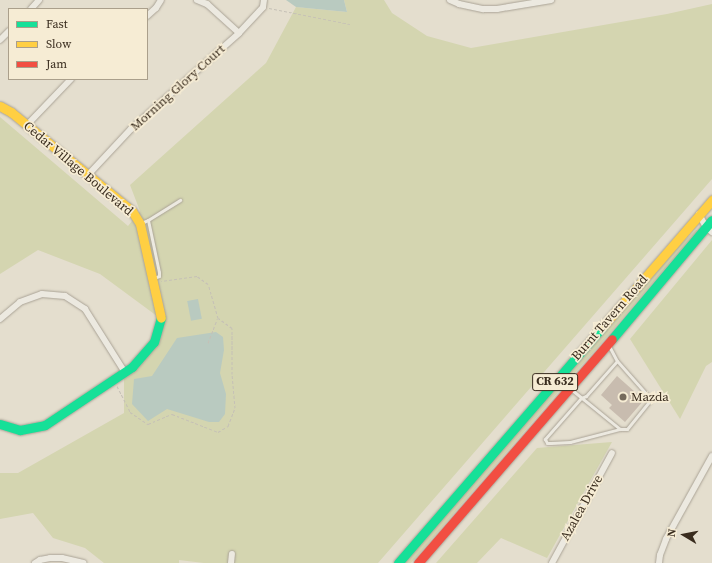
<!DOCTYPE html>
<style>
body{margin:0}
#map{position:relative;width:712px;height:563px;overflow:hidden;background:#e4dece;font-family:"Source Serif 4",serif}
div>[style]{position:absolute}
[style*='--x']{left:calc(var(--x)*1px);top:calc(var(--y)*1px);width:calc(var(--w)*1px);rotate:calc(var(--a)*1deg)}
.green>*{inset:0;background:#d4d5b0}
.water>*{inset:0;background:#b9cac0;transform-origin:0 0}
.building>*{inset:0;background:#c8bcaf}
.path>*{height:1px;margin-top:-0.5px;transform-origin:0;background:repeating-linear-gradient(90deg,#c5c0b6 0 3px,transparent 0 5px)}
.roads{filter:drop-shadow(0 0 1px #aaa396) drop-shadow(0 0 1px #aaa396)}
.lane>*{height:3px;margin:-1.5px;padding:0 1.5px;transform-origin:1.5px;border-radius:1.5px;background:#ece9e0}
.street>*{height:6px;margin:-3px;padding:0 3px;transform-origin:3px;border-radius:3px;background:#ece9e0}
.fast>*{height:9px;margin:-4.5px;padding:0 4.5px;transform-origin:4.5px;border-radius:4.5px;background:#16e098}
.slow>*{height:9px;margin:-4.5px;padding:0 4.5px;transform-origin:4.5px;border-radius:4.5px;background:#ffcf43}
.jam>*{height:9px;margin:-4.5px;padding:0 4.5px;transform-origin:4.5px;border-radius:4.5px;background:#f24e42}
.dots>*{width:11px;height:11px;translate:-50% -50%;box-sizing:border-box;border:2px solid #f6ecd4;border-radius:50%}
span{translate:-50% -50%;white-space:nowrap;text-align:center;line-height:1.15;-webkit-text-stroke:3.5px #f6ecd4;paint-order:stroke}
.shield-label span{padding:1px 3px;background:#f6ecd4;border:1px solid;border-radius:3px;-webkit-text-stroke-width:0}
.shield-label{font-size:12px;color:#392c1e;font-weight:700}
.street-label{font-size:13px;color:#392c1e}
.poi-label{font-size:13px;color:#392c1e}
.left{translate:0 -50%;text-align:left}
.legend{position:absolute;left:8px;top:8px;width:140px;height:72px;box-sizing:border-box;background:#f6ecd4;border:1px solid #aa9f8b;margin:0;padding:5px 7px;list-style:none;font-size:12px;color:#392c1e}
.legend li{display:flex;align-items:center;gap:8px;height:20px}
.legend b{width:20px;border:1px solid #aa9f8b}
.north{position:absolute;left:664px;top:515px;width:40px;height:40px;-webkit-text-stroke:3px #f6ecd4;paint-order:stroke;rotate:280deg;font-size:11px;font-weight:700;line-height:16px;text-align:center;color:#392c1e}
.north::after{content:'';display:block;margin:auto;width:14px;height:18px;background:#392c1e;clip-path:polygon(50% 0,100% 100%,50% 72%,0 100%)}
</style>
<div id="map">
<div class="green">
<i style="clip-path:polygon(344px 0,384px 0,392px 13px,427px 36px,471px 48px,667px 14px,712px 4px,712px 179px,378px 563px,204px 563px,179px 560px,179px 563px,104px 563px,85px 548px,53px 538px,33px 513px,0 519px,0 473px,18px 473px,124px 413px,124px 371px,154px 342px,161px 319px,100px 274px,38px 250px,0 274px,0 117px,128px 226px,140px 211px,130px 185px,266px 63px,296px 7px,347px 12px)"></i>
<i style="clip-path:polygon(696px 230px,698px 230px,597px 348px,572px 376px,567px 377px,566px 375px,671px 253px)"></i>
<i style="clip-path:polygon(712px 240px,712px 362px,706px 366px,680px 419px,630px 339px)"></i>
<i style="clip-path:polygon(558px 386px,560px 388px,559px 391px,411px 563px,402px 563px)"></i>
<i style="clip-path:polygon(612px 442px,547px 558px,501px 538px,477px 563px,436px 563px,537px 448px)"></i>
</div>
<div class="water">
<i style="clip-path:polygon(286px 0,344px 0,347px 12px,296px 7px)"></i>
<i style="left:198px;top:299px;width:20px;height:11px;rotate:79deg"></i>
<i style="clip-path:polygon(216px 332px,223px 337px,224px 350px,220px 373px,226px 394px,225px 414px,219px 422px,209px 422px,167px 409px,148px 421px,132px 404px,134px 379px,152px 376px,177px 338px)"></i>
</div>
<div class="building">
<i style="clip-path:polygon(617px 376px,644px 400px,625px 422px,609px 408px,612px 405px,601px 395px)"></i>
</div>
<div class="path">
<i style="--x:269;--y:8;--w:83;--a:11.2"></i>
<i style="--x:208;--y:343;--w:26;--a:-69"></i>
<i style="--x:117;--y:386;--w:29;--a:63"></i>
<i style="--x:130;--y:412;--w:22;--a:34"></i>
<i style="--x:148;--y:424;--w:26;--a:-23"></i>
<i style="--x:172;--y:414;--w:49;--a:21.4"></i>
<i style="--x:218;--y:432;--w:12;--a:-31"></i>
<i style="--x:228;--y:426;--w:19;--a:-69"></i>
<i style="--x:235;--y:408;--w:34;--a:-95"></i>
<i style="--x:232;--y:374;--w:46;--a:-90"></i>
<i style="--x:232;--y:328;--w:17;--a:-144"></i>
<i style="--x:218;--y:318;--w:35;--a:-106"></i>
<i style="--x:208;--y:284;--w:14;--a:-144"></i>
<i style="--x:197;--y:276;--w:36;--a:172"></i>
</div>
<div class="roads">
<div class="lane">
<i style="--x:148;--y:220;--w:38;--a:-32"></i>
<i style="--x:141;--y:223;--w:8;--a:-23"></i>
<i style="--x:148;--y:220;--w:53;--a:78.1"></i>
<i style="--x:159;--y:272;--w:4;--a:90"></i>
<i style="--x:159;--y:276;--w:5;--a:158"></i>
<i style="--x:617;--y:361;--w:47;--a:131.5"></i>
<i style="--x:586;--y:396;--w:5;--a:158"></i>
<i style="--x:581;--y:398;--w:55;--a:131.3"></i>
<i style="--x:545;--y:439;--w:4;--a:63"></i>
<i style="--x:547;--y:443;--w:4;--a:0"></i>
<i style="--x:551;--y:443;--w:19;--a:-3"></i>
<i style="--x:570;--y:442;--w:52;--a:-14.6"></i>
<i style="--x:572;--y:390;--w:62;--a:39.1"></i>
<i style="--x:620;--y:429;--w:7;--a:0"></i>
<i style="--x:627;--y:429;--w:35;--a:-51"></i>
<i style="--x:649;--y:402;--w:5;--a:-90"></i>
<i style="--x:649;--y:397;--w:48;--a:-131.6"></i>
<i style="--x:617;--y:361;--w:17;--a:-118"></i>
</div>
<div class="street">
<i style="--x:197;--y:0;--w:11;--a:22"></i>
<i style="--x:207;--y:4;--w:43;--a:42.2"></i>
<i style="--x:450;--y:0;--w:10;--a:24"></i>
<i style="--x:459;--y:4;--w:25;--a:12"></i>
<i style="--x:483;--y:9;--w:14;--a:0"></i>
<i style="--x:497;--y:9;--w:55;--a:-9.5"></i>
<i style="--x:31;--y:9;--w:12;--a:-48"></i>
<i style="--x:147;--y:16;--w:12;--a:-42"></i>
<i style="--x:156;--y:8;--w:9;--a:-58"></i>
<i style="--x:0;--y:40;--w:13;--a:-45"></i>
<i style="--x:27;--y:125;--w:64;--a:-46.3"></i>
<i style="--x:89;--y:174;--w:62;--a:-47"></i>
<i style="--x:131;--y:129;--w:144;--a:-41.6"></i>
<i style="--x:239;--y:33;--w:35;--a:-47"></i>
<i style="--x:263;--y:7;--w:7;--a:-82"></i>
<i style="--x:699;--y:214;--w:15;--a:62"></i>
<i style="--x:706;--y:227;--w:8;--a:40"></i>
<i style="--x:0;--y:319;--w:26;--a:-40"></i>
<i style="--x:20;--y:302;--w:23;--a:-20"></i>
<i style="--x:42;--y:294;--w:23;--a:5"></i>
<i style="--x:65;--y:296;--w:24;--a:33"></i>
<i style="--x:85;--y:309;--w:73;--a:57.8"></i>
<i style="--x:558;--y:378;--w:16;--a:43"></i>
<i style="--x:35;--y:563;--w:6;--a:-31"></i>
<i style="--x:40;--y:560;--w:10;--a:-11"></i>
<i style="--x:50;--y:558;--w:12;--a:0"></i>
<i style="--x:62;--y:558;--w:22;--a:13"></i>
<i style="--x:231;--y:563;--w:9;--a:-84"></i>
<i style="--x:552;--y:563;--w:125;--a:-61.4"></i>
<i style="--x:659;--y:563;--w:8;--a:-83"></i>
<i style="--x:660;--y:555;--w:17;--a:-69"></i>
<i style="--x:666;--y:539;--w:95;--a:-61"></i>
</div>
<div class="fast">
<i style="--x:612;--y:339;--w:155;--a:-50"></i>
<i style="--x:0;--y:424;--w:21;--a:17"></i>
<i style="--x:20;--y:430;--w:25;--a:-11"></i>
<i style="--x:45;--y:425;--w:105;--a:-33.7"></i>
<i style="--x:132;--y:367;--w:33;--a:-49"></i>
<i style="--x:154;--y:342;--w:25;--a:-74"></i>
<i style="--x:398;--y:563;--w:313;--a:-49.1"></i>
</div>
<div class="slow">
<i style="--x:0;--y:106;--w:13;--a:29"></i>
<i style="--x:11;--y:112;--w:156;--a:39.3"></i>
<i style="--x:132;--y:211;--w:15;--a:58"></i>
<i style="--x:140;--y:224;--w:96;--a:77.4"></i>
<i style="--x:603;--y:326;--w:167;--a:-49.1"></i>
</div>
<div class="jam">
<i style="--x:418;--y:563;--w:296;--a:-49.1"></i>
</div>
</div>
<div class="dots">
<i style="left:623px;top:397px;background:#756a5c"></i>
</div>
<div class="shield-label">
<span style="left:555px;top:382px">CR 632</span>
</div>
<div class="street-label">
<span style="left:178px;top:88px;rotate:-42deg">Morning Glory Court</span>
<span style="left:78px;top:169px;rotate:40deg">Cedar Village Boulevard</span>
<span style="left:610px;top:318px;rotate:-49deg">Burnt Tavern Road</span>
<span style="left:582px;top:508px;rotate:-61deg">Azalea Drive</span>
</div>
<div class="poi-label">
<span class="left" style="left:631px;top:397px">Mazda</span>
</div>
<ul class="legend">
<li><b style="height:5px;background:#16e098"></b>Fast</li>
<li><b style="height:5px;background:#ffcf43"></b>Slow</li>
<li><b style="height:5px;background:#f24e42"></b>Jam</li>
</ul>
<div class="north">N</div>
</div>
